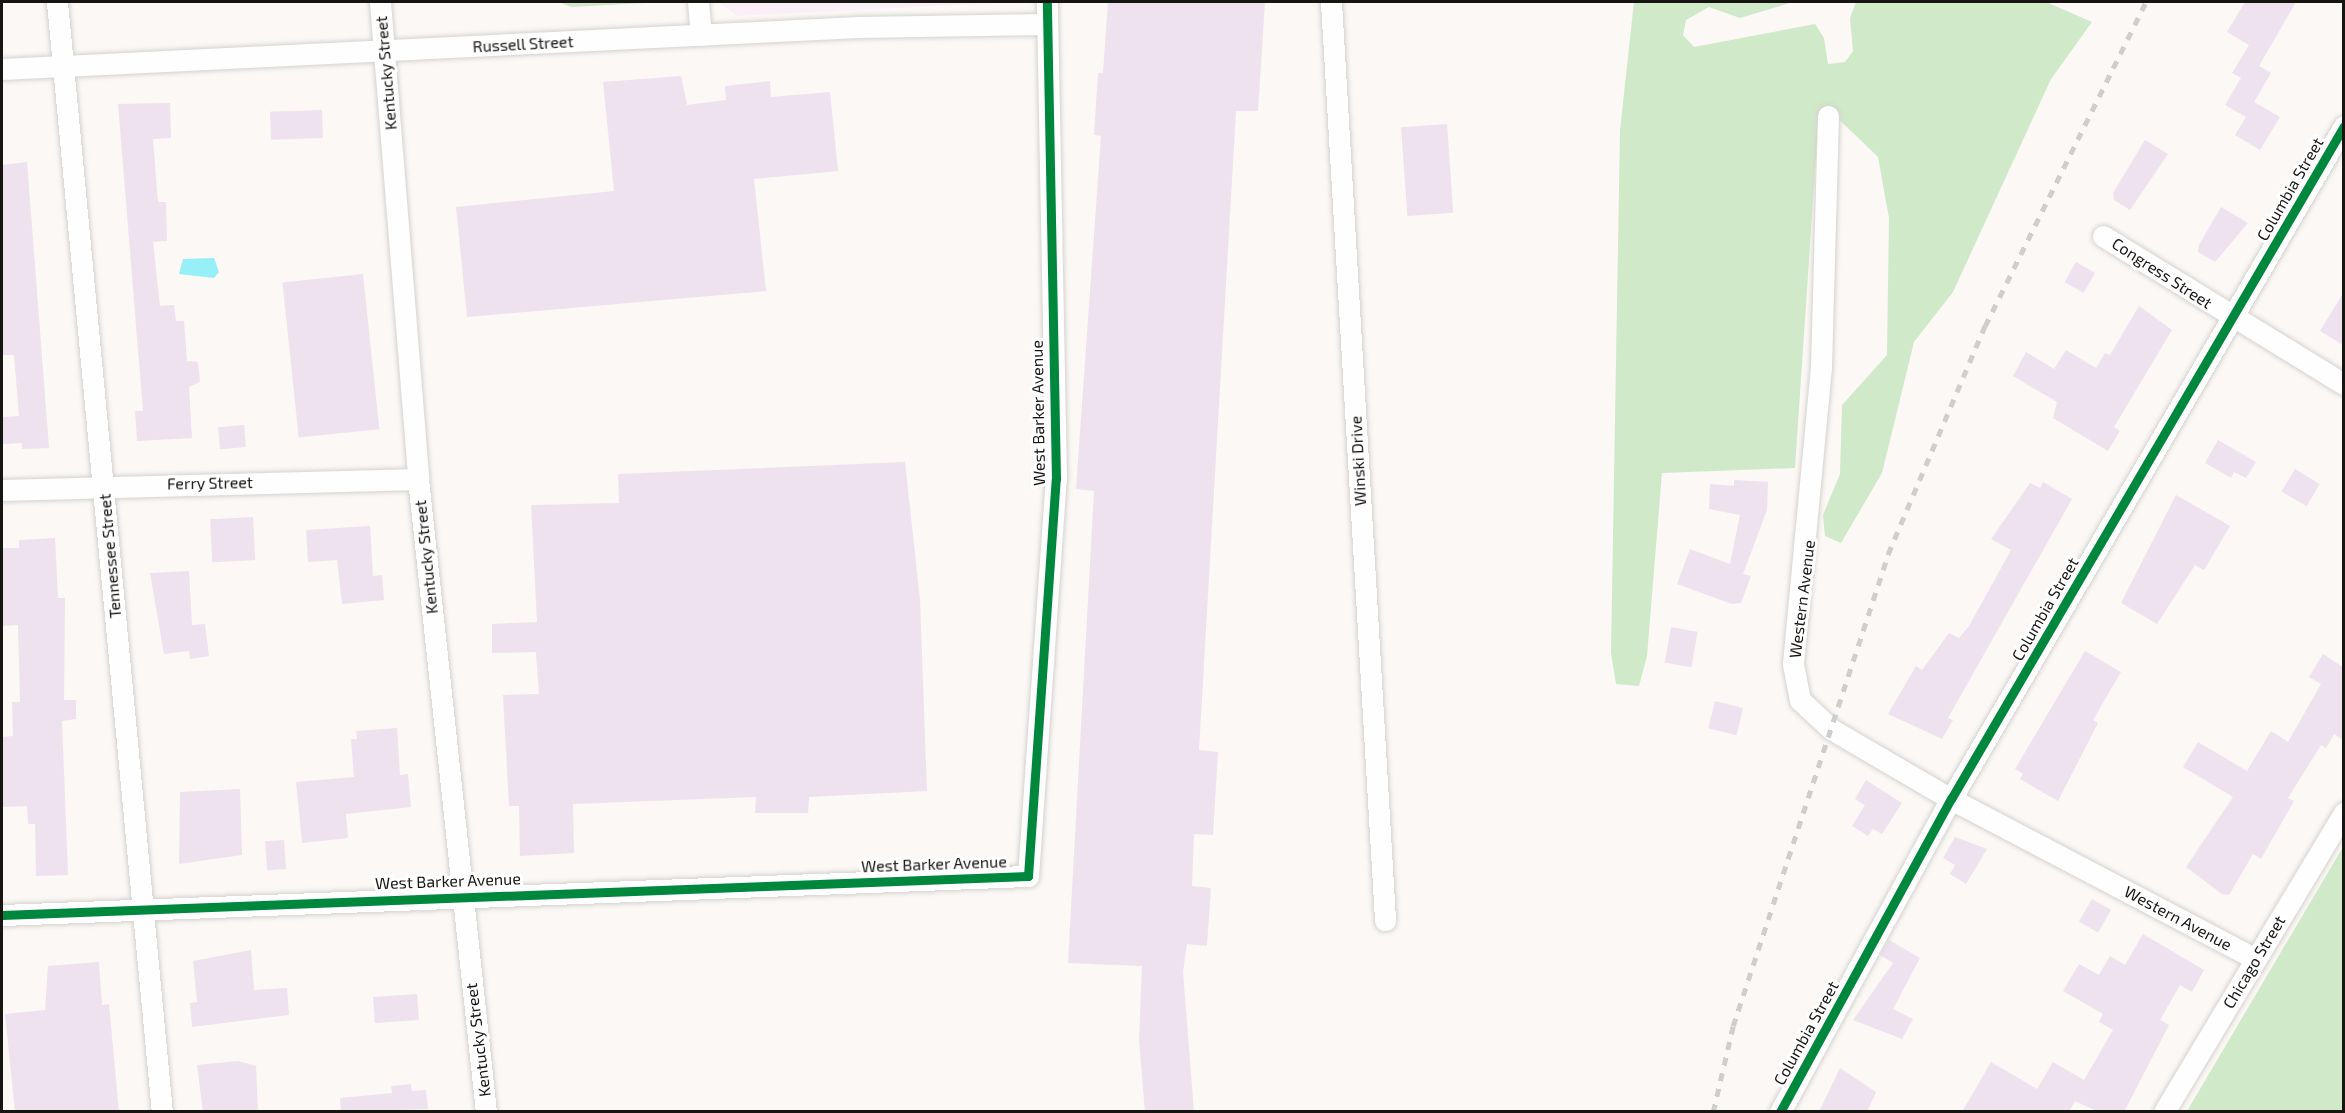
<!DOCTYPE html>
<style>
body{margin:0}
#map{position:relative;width:2345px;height:1113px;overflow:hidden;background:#fbf8f5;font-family:"Exo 2",sans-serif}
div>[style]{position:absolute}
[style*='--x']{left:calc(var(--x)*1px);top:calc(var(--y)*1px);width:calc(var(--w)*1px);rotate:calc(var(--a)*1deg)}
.commercial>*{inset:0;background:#fbeff7}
.green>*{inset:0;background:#d0e9c8}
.water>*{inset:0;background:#97eff7}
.building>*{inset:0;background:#eee2ee;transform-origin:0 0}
.roads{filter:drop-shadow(0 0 2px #d4d2cf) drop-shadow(0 0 2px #d4d2cf)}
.street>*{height:21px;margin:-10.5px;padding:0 10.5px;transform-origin:10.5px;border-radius:10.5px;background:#fefefe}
.rail>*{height:4.5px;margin-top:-2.25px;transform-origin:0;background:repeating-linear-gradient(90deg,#cfcecd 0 8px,transparent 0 16px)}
.cycleway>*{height:9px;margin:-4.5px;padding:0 4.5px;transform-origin:4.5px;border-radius:4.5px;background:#00873e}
span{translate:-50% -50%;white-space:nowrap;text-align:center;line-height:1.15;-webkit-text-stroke:6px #fff;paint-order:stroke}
.street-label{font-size:16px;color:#171512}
.frame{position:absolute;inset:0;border:3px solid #171512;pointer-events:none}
</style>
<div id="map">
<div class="commercial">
<i style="clip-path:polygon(718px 2px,1010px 2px,737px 16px)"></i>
</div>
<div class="green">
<i style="clip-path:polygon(559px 2px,663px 2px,571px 7px)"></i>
<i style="clip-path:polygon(1634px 2px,1793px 2px,1740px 18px,1709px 7px,1686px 20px,1683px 35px,1694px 47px,1815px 24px,1824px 38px,1828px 64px,1845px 62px,1853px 51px,1850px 18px,1856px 2px,2046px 2px,2092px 22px,2051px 79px,1953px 292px,1914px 342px,1882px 473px,1841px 543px,1825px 536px,1823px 515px,1840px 474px,1842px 405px,1887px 355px,1889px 218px,1878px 157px,1826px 107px,1818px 126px,1795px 468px,1662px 473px,1647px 656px,1639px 686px,1616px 684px,1611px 653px,1620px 130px)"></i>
<i style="clip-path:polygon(2343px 847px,2343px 1111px,2187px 1111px)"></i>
</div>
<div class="water">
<i style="clip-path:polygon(214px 258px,219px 272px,214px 278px,179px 274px,183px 259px)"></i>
</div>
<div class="building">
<i style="clip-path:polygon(1108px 2px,1265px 2px,1258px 111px,1236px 111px,1199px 750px,1218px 752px,1213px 835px,1194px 834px,1192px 886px,1211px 888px,1207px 946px,1187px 944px,1183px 972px,1194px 1112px,1145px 1112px,1139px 1040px,1142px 966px,1068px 963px,1094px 491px,1076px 489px,1101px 136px,1094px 135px,1098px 73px,1103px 73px)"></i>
<i style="clip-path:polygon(2245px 2px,2296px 2px,2259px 66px,2271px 73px,2254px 102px,2280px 117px,2260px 150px,2235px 135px,2246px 117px,2225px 105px,2241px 78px,2232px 73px,2249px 45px,2227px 32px)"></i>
<i style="clip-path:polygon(681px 76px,687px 105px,726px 100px,725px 86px,770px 81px,771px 97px,830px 92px,838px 171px,754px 179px,766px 291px,467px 317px,456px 207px,614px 191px,603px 82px)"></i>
<i style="clip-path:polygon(170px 103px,171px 138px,153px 139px,158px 202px,166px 202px,167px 241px,153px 242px,160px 306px,174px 305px,176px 321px,184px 321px,187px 361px,198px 362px,200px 382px,189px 387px,192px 438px,137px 441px,135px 411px,143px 411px,118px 104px)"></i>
<i style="left:322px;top:110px;width:28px;height:52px;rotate:88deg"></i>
<i style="left:1447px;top:124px;width:89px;height:46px;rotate:86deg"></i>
<i style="clip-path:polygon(2145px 140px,2168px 154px,2130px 210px,2114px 200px,2113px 193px)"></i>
<i style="clip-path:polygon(27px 162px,49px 448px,22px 449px,22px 443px,2px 444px,2px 417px,19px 416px,14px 355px,2px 355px,2px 165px)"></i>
<i style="clip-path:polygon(2221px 207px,2248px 223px,2215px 262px,2198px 252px,2199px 245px)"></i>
<i style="left:2076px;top:262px;width:22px;height:23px;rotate:30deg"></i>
<i style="left:363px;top:274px;width:156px;height:81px;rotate:84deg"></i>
<i style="clip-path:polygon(2343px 293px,2343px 345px,2320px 331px)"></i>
<i style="clip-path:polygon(2139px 306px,2172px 330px,2114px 427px,2120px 431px,2108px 451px,2053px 418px,2057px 402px,2013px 376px,2026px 352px,2054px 369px,2066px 350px,2096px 368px,2105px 353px,2110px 355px)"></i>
<i style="left:244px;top:425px;width:22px;height:26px;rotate:85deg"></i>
<i style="clip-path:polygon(2218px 440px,2256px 462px,2246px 478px,2234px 472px,2231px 478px,2205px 463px)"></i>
<i style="clip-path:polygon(905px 462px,920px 600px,927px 791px,809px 797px,808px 813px,755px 813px,756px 797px,573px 804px,574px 853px,520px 856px,519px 806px,509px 806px,503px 695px,539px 694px,536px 652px,492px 653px,492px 624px,537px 622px,531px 505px,619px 503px,618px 474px)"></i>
<i style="left:2295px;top:469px;width:29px;height:26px;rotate:31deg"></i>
<i style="clip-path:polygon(1734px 480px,1768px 482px,1767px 510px,1743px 574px,1751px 576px,1741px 603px,1732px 604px,1677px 584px,1690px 549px,1730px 564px,1740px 515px,1709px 509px,1710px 484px,1734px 486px)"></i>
<i style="clip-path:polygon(2043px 482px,2072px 499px,1948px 718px,1953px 720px,1942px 739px,1888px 714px,1916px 666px,1922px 670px,1949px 633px,1959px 638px,1969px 626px,2011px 550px,1991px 539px,2030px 483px,2040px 488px)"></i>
<i style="clip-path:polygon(2176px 495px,2230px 526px,2204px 570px,2195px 565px,2157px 624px,2121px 603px)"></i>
<i style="left:253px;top:517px;width:43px;height:43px;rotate:87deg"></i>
<i style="clip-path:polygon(370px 526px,373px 576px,382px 575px,384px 600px,342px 604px,337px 560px,308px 562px,306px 530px)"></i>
<i style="clip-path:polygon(55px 538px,58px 598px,65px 598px,64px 700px,76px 700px,76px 719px,62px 721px,68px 875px,36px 876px,35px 824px,28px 824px,27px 806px,2px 807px,2px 737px,13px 736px,12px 702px,20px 702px,18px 625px,2px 626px,2px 548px,19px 548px,19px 540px)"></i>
<i style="clip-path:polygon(189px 571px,192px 625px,205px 624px,209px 656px,190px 659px,189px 651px,164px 654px,150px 573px)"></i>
<i style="left:1671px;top:627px;width:27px;height:36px;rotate:10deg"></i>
<i style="clip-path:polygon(2085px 651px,2121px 672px,2093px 720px,2098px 723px,2058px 801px,2020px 779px,2023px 774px,2015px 769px)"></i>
<i style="clip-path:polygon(2323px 654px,2343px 667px,2343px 740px,2334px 734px,2326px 748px,2321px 745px,2288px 798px,2294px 801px,2261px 859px,2253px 854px,2229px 895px,2222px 894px,2186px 867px,2233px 797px,2183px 767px,2198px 742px,2247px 771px,2271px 731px,2288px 742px,2321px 684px,2309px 677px)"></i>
<i style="left:1715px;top:701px;width:29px;height:28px;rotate:14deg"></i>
<i style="clip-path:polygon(397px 728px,400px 775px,408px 774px,411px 807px,346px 814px,348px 838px,302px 843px,296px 782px,354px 777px,351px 739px,357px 739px,356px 731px)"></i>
<i style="clip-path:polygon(1866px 780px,1902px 803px,1882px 834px,1873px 829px,1868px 836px,1852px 826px,1865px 805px,1855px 799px)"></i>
<i style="clip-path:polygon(240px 789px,242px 855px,179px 864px,180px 792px)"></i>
<i style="clip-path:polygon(1955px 837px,1987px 849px,1966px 884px,1950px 874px,1955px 865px,1943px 858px)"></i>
<i style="left:284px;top:840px;width:29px;height:19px;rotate:86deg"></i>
<i style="left:2092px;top:899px;width:22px;height:26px;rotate:30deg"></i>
<i style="clip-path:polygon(2143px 934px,2204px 970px,2192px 992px,2180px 985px,2160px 1020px,2169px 1025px,2124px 1112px,2099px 1112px,2075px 1101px,2069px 1112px,1962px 1112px,1991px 1062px,2037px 1089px,2053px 1062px,2084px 1080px,2113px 1030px,2099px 1022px,2103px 1014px,2063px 991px,2079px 964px,2099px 975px,2110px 956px,2125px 965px)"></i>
<i style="clip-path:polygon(1889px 940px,1920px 958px,1893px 1009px,1913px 1019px,1902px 1039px,1853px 1020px,1893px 963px,1880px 955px)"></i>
<i style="clip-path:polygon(251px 950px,254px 990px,287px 988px,289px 1015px,192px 1027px,190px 1003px,197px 1002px,193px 961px)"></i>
<i style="clip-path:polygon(99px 962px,102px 1005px,109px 1004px,119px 1112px,15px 1112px,5px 1014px,45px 1010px,48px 966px)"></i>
<i style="left:417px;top:994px;width:26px;height:44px;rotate:86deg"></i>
<i style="clip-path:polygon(238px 1061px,256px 1066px,258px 1112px,203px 1112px,197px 1065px)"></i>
<i style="clip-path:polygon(1840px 1068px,1876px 1092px,1867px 1112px,1819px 1112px)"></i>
<i style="clip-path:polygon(411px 1084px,412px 1091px,426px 1090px,428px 1109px,341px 1112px,340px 1098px,392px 1093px,391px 1086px)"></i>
</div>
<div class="roads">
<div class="street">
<i style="--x:57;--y:2;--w:1115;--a:84.6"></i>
<i style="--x:380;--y:2;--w:479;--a:85.4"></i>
<i style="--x:418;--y:479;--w:637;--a:83.87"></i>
<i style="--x:698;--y:2;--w:33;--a:85"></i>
<i style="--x:1331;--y:2;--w:920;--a:86.63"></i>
<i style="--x:2;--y:69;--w:857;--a:-2.81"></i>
<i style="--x:858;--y:27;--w:187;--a:-0.9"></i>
<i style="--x:1828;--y:116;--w:251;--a:91.6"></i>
<i style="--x:1821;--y:367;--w:298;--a:95.4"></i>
<i style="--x:1793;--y:664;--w:37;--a:79"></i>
<i style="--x:1800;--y:700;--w:42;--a:43.1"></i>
<i style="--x:1831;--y:729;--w:139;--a:30.3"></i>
<i style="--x:1951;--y:799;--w:344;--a:27.7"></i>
<i style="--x:2103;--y:236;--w:283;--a:31.6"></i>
<i style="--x:2;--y:490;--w:416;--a:-1.5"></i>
<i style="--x:2;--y:915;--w:1027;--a:-2.18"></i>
<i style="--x:1028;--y:876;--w:398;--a:-86"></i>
<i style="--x:1056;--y:479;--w:477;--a:-91.1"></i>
<i style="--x:1780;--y:1112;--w:357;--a:-61.4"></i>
<i style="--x:1951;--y:799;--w:779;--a:-59.72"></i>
<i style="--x:2164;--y:1112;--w:349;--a:-59"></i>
</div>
</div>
<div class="rail">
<i style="--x:1713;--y:1112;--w:88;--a:-76.9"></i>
<i style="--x:1733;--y:1026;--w:497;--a:-71.8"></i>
<i style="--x:1888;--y:554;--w:248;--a:-67"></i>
<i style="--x:1985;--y:326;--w:362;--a:-63.6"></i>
</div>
<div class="cycleway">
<i style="--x:2;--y:915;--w:1027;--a:-2.18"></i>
<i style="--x:1028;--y:876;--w:398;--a:-86"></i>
<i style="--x:1056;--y:479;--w:477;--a:-91.1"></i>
<i style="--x:1780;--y:1112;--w:357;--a:-61.4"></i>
<i style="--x:1951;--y:799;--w:779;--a:-59.72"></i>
</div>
<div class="street-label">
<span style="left:523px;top:44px;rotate:-3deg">Russell Street</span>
<span style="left:386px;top:73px;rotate:-95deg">Kentucky Street</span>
<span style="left:2290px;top:189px;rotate:-60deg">Columbia Street</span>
<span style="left:2162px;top:273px;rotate:33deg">Congress Street</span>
<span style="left:1038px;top:413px;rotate:-91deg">West Barker Avenue</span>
<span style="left:1358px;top:461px;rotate:-93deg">Winski Drive</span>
<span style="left:210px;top:483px;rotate:-1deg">Ferry Street</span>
<span style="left:110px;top:556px;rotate:-95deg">Tennessee Street</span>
<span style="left:426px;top:557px;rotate:-96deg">Kentucky Street</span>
<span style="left:1802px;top:599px;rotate:-83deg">Western Avenue</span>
<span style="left:2045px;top:609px;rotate:-60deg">Columbia Street</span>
<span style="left:934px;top:864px;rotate:-2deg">West Barker Avenue</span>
<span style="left:448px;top:881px;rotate:-2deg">West Barker Avenue</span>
<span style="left:2178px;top:918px;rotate:28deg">Western Avenue</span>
<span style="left:2254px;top:962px;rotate:-59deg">Chicago Street</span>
<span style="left:1806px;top:1033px;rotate:-61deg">Columbia Street</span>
<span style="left:478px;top:1040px;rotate:-97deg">Kentucky Street</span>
</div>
<div class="frame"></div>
</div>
